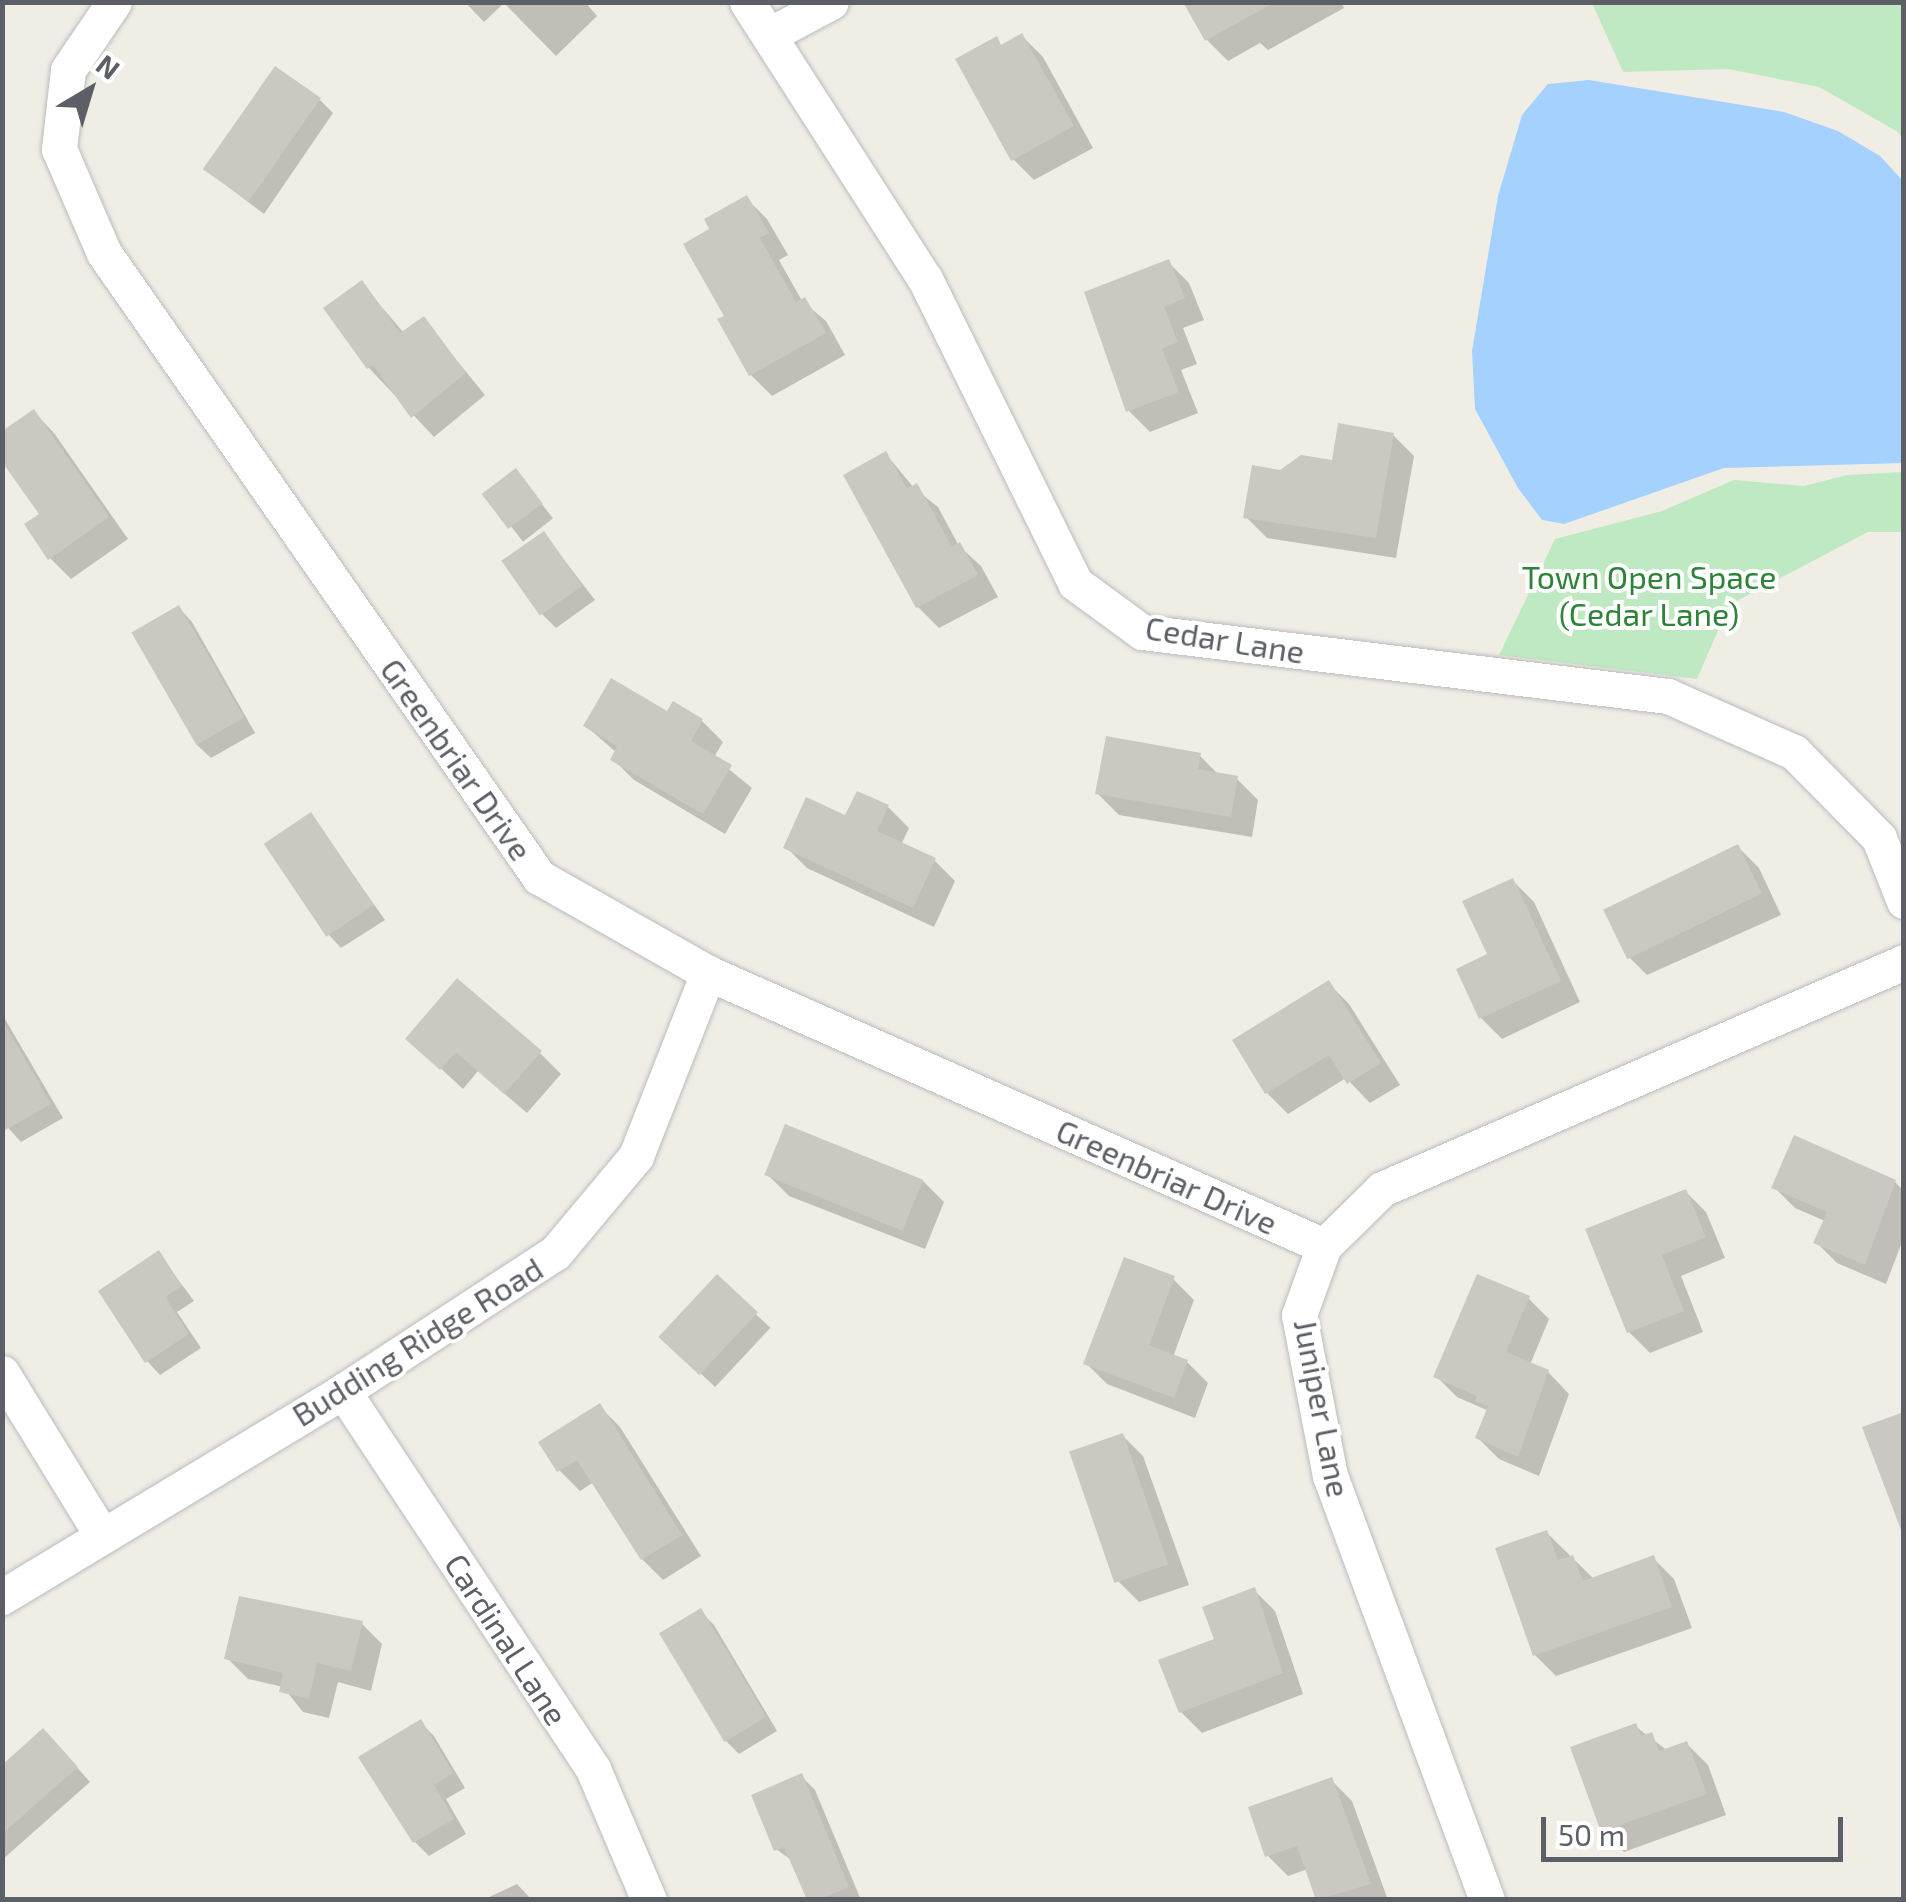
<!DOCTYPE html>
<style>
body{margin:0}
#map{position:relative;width:1906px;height:1902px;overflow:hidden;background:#f0eee4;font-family:"Exo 2",sans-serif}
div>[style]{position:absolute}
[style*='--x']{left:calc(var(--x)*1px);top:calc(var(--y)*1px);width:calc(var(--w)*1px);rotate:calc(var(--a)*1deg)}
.green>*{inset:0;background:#bfe9c2}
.water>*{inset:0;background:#a5d1ff}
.shadow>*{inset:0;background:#0003;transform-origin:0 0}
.building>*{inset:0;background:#cbc8c1;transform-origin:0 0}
.roads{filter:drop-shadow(0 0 2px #b9bcc1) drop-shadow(0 0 2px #b9bcc1)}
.street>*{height:35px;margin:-17.5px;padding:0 17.5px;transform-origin:17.5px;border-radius:17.5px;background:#fff}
span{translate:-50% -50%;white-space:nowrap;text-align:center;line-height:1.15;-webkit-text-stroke:8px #fff;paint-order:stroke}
.park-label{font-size:32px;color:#2e8338}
.street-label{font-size:32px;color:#5c5f66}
.frame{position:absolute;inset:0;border:5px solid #5c5f66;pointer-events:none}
.north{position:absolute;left:40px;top:40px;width:100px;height:100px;-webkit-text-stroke:8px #fff;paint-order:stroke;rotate:38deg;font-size:28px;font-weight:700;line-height:40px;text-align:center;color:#5c5f66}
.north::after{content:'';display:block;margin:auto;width:35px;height:45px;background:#5c5f66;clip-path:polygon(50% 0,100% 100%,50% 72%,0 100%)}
.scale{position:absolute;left:1541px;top:1817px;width:302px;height:45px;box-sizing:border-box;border:5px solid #5c5f66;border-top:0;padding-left:12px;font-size:30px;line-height:35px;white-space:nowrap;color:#5c5f66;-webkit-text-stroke:8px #fff;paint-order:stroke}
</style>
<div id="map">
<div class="green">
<i style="clip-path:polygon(1592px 3px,1903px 3px,1903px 139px,1898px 132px,1819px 87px,1728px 69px,1623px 72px)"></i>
<i style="clip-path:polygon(1903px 472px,1903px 532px,1868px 532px,1729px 605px,1697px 679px,1499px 655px,1555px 539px,1662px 511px,1734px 480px,1804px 486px,1847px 475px)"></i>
</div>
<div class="water">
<i style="clip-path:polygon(1589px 80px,1784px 112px,1838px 131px,1880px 156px,1903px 181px,1903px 463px,1724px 468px,1564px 524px,1542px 520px,1518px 488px,1475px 409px,1472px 351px,1498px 196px,1522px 115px,1548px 84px)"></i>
</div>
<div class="shadow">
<i style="clip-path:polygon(465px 2px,585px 2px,597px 16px,556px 56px,504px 3px,484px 22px)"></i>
<i style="clip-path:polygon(1186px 2px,1341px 2px,1344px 8px,1268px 50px,1260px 43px,1228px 61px,1207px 40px)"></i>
<i style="clip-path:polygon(1022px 36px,1043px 57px,1093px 148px,1034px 180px,1013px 159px,996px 40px,1003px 47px)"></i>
<i style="clip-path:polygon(320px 100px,333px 113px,264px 214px,206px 170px)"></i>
<i style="clip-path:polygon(746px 198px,767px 219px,788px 255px,779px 260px,802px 301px,826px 321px,845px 355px,772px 396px,751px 375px,727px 316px,713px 230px)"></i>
<i style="clip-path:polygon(1168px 262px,1189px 283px,1204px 320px,1183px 328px,1197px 364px,1181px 370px,1198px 413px,1150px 432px,1129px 411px)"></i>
<i style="clip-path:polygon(362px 284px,404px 333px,423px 319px,485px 395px,434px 437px,369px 368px,326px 309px)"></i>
<i style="clip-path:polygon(34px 412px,54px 433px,128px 539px,71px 579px,50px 558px)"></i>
<i style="clip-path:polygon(1393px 435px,1414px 456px,1396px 558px,1267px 538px,1246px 517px,1334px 463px)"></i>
<i style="clip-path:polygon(886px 454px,914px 488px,938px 507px,959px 546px,981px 566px,998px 597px,939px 628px,918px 607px)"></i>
<i style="left:516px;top:471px;width:60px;height:38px;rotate:52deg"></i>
<i style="clip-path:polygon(544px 534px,595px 600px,556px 628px,542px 614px)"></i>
<i style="clip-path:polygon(179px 608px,192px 622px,255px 733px,211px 758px,197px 745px)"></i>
<i style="clip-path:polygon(674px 704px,702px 721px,723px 742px,714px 757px,752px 788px,725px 834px,634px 780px,613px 759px,617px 753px,586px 726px,668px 714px)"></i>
<i style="clip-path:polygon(1200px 756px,1220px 776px,1237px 779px,1258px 800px,1252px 837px,1119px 815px,1098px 794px)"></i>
<i style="clip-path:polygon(888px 807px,909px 828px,901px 845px,934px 860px,955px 881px,934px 927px,807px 868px,786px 847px,846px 819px)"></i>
<i style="clip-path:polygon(311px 815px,385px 920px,341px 948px,328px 934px)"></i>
<i style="clip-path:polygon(1738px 847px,1759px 868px,1781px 915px,1647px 975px,1626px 954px)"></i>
<i style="clip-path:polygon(1513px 881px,1534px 902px,1580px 1002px,1502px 1039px,1481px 1018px,1490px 956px)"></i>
<i style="clip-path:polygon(1328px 983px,1349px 1004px,1400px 1085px,1370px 1103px,1346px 1078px,1288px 1114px,1267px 1093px,1236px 1041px)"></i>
<i style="clip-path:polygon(2px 1014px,63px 1118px,21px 1142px,2px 1121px)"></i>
<i style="clip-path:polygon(408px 1038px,540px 1053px,561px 1074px,527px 1113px,478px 1071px,463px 1089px)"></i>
<i style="clip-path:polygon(768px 1175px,923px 1181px,944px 1202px,925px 1249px,789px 1196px)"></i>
<i style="clip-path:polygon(1895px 1182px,1904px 1191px,1904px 1237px,1886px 1284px,1837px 1263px,1816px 1242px,1825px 1221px,1795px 1208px,1774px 1187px)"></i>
<i style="clip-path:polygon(1685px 1191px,1706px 1212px,1725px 1258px,1681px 1276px,1703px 1332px,1650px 1353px,1629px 1332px)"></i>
<i style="clip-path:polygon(159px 1254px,194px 1301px,177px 1312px,201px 1348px,160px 1375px,147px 1361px)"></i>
<i style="left:717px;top:1278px;width:73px;height:81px;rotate:43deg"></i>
<i style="clip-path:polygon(1173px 1279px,1194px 1300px,1173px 1357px,1187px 1362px,1208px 1383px,1195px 1418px,1107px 1384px,1086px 1363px)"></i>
<i style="clip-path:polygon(1528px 1298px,1549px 1319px,1530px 1365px,1548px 1372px,1569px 1394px,1539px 1476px,1499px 1459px,1478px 1438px,1489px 1411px,1457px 1397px,1436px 1376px)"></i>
<i style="clip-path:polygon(599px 1406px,620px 1427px,701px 1556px,663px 1580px,642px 1559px,594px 1482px,580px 1491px,559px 1470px)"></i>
<i style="clip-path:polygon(1122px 1435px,1143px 1456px,1189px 1585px,1139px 1602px,1118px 1581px)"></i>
<i style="clip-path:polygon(1547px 1533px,1594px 1579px,1653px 1558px,1674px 1579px,1692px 1628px,1556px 1676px,1535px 1655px)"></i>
<i style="clip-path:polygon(1254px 1590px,1275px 1611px,1303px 1694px,1202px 1733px,1181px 1712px,1218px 1640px)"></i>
<i style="clip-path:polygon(701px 1612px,714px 1625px,777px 1731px,739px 1754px,725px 1740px)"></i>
<i style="clip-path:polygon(361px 1623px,382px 1644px,371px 1691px,338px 1682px,329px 1718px,303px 1712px,283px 1687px,248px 1679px,227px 1658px)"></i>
<i style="clip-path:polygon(420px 1722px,434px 1736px,465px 1788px,446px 1799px,466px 1834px,429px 1856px,415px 1842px)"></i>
<i style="clip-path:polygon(1635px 1726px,1668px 1751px,1687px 1744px,1708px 1765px,1726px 1815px,1624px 1852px,1603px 1831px)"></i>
<i style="clip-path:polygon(57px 1745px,90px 1782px,2px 1860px,2px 1772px)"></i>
<i style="clip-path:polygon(801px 1776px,815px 1790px,861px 1900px,809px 1900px,794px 1862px,776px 1849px)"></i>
<i style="clip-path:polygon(1331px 1780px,1352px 1801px,1388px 1900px,1319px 1900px,1308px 1869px,1288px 1876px,1267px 1855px)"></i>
<i style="clip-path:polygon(517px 1884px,532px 1900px,483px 1900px)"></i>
</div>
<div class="building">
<i style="clip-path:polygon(1183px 2px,1275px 2px,1205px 41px)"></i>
<i style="clip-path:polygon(1022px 33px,1074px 126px,1011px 161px,955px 59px,997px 36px,1001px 45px)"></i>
<i style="left:275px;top:66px;width:56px;height:126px;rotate:35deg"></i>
<i style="clip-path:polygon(747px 195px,769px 233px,760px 238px,796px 302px,805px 297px,826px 333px,749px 376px,717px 319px,724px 316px,683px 244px,709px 229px,704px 219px)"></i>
<i style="clip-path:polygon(1169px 259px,1185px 298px,1164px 307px,1178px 342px,1162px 349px,1179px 392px,1126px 412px,1084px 292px)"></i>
<i style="clip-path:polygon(362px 280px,400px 333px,424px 316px,466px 373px,411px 418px,373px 365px,367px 369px,323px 308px)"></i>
<i style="clip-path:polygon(34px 409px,109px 517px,48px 560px,24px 524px,39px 514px,2px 462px,2px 431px)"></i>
<i style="clip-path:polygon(1338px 423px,1394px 433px,1376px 538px,1243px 518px,1252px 465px,1280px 470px,1301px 455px,1332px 460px)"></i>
<i style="clip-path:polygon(886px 451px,907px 489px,917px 483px,952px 547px,960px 542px,978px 575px,916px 608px,843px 475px)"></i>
<i style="left:516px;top:468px;width:44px;height:43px;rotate:53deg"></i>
<i style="left:544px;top:531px;width:67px;height:52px;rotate:55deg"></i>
<i style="left:179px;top:605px;width:130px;height:55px;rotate:60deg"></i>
<i style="clip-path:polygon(611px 678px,667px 711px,673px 701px,703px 719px,691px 741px,732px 765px,703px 814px,610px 760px,617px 746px,583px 726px)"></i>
<i style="clip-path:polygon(1106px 736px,1201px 753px,1198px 769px,1238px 776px,1231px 817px,1095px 794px)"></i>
<i style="clip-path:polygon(857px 791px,889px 805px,877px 831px,936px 858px,913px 908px,783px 848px,806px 797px,845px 815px)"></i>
<i style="left:311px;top:812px;width:112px;height:57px;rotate:56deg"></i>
<i style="left:1738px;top:844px;width:55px;height:150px;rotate:64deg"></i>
<i style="clip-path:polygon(1513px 878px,1561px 981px,1479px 1019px,1456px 969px,1487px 954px,1462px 901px)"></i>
<i style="clip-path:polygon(457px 978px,542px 1051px,504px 1094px,456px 1052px,440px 1070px,405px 1039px)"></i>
<i style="clip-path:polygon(1329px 980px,1381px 1063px,1347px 1084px,1329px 1055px,1265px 1094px,1232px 1040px)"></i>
<i style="clip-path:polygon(2px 1020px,51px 1104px,2px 1132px)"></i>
<i style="left:785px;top:1124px;width:149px;height:55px;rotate:22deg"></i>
<i style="clip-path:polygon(1794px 1135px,1896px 1180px,1865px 1265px,1813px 1243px,1827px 1212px,1771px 1188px)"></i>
<i style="clip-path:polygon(1686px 1189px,1706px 1237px,1662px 1255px,1684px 1311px,1627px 1333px,1585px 1229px)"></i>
<i style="clip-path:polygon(159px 1250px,182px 1286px,165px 1297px,189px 1334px,145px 1363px,98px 1291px)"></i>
<i style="clip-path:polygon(1124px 1257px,1175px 1276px,1149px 1345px,1188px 1360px,1174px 1398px,1083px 1364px)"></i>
<i style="left:717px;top:1274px;width:56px;height:86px;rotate:43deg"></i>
<i style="clip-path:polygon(1477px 1274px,1530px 1296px,1506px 1352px,1549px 1370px,1518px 1457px,1475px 1438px,1488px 1406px,1475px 1401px,1477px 1396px,1433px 1377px)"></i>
<i style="clip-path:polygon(600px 1403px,682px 1535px,641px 1560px,577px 1460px,557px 1472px,538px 1442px)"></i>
<i style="clip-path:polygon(1904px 1412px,1904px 1529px,1901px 1530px,1862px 1427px)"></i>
<i style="left:1123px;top:1433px;width:139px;height:57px;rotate:71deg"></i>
<i style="clip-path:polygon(1547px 1530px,1558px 1560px,1573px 1555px,1583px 1581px,1654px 1555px,1672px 1607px,1533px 1656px,1495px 1548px)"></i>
<i style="clip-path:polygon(1255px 1587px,1283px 1673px,1179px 1713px,1158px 1660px,1214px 1639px,1202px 1607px)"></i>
<i style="clip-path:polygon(239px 1596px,363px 1621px,351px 1671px,317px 1663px,309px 1699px,279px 1692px,283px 1673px,224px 1659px)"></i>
<i style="left:701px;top:1608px;width:127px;height:49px;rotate:59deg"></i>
<i style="clip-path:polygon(421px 1719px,453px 1773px,434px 1785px,454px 1819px,413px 1843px,358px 1757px)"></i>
<i style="clip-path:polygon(1636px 1723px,1641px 1736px,1652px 1732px,1659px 1751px,1687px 1741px,1707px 1794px,1601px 1832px,1570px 1747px)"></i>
<i style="clip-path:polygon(43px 1728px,78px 1767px,2px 1834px,2px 1765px)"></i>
<i style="clip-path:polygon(802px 1773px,849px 1887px,818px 1900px,807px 1900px,784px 1847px,774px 1851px,751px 1795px)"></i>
<i style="clip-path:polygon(1332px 1777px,1371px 1884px,1316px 1900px,1297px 1846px,1265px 1857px,1248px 1807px)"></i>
</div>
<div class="roads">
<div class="street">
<i style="--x:114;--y:2;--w:82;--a:124.1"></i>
<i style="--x:68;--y:70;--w:80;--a:96.5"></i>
<i style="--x:59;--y:149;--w:113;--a:66.6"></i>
<i style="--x:104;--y:253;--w:761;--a:55.12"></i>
<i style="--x:539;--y:877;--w:194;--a:29.6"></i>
<i style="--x:708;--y:973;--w:674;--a:23.9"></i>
<i style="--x:747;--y:2;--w:329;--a:57.3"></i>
<i style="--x:925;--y:279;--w:339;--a:63.7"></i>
<i style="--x:1075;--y:583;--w:83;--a:36.2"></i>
<i style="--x:1142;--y:632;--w:530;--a:6.94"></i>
<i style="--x:1668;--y:696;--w:138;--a:24"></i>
<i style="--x:1794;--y:752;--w:121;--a:45.3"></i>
<i style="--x:1879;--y:838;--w:68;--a:68.4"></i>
<i style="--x:769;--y:35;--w:70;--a:-28"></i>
<i style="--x:2;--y:1373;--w:189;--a:58.4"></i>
<i style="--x:343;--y:1391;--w:453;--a:56.5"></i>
<i style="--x:593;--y:1769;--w:142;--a:66.9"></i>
<i style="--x:2;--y:1597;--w:398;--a:-31.1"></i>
<i style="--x:343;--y:1391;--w:253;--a:-33.1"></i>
<i style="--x:555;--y:1253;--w:126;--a:-50.1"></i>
<i style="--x:636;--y:1156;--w:197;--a:-68.5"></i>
<i style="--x:1487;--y:1900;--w:452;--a:-110.3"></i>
<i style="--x:1330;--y:1476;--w:164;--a:-100.9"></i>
<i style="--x:1299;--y:1315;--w:73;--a:-70.1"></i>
<i style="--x:1324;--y:1246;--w:81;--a:-44.5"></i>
<i style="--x:1382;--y:1189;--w:569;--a:-23.5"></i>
</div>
</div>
<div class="park-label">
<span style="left:1649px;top:595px">Town Open Space<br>(Cedar Lane)</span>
</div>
<div class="street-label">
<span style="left:1225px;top:639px;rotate:9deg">Cedar Lane</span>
<span style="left:457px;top:759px;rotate:55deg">Greenbriar Drive</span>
<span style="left:1167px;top:1176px;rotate:24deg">Greenbriar Drive</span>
<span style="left:417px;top:1341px;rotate:-32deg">Budding Ridge Road</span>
<span style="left:1323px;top:1408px;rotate:79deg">Juniper Lane</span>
<span style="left:507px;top:1639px;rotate:57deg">Cardinal Lane</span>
</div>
<div class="frame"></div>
<div class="north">N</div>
<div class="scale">50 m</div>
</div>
